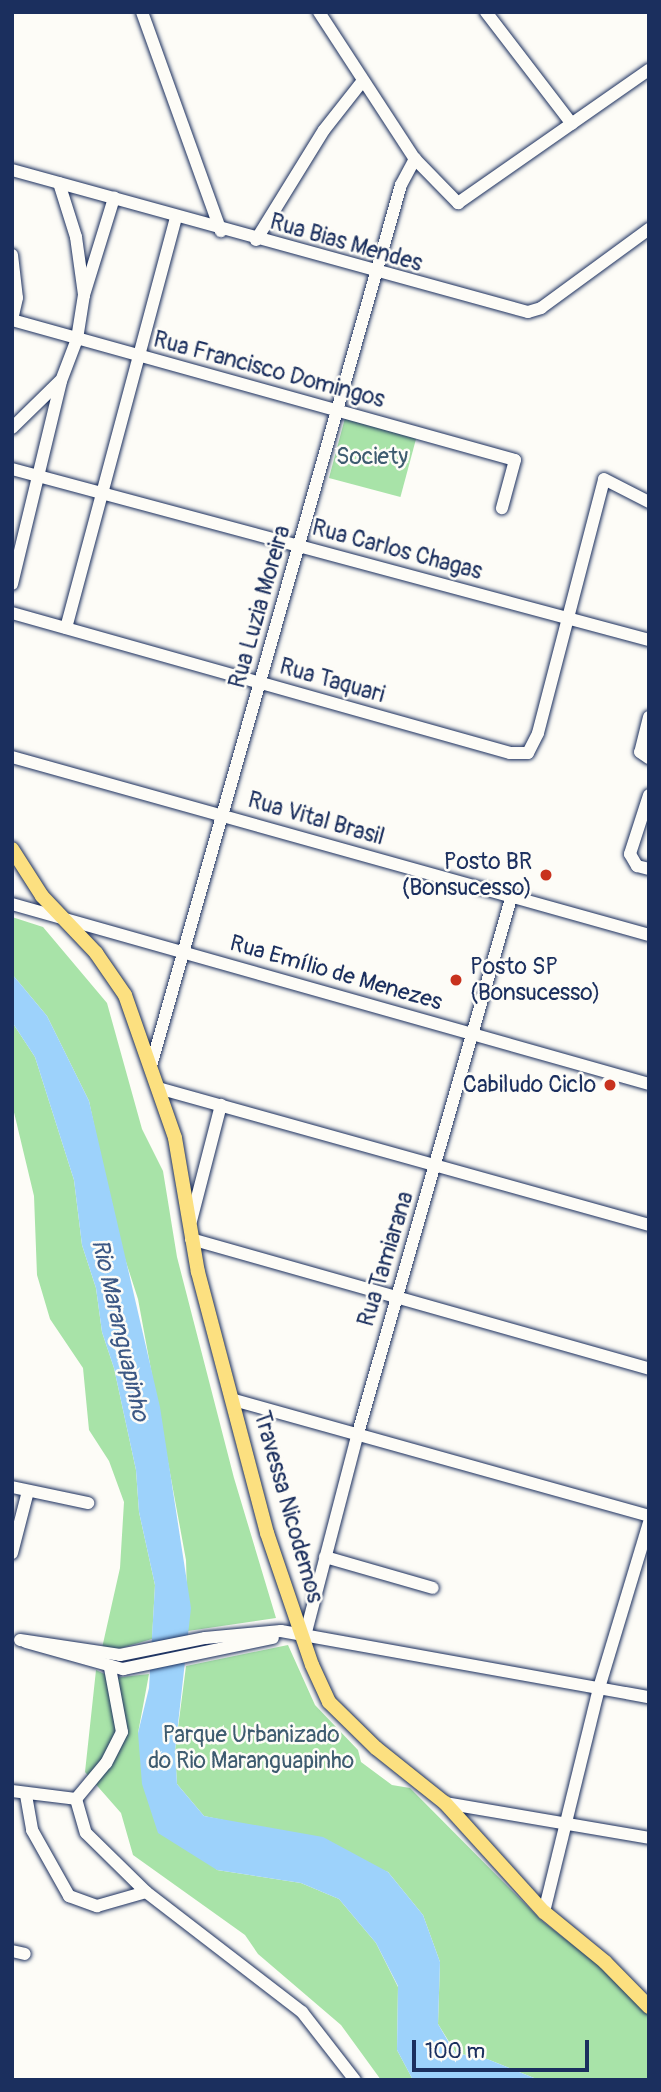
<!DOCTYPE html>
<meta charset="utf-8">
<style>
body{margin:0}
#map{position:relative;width:661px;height:2092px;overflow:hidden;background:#fdfcf7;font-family:Pangolin,sans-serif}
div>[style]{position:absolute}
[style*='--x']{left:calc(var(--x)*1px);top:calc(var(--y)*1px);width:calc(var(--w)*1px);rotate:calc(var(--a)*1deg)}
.green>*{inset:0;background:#a8e3a8;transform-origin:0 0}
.water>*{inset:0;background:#9dd2fb}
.roads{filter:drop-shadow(0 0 2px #1b2f5e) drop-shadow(0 0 2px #1b2f5e)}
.minor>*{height:12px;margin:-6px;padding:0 6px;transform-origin:6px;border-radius:6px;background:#fdfcf7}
.major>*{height:14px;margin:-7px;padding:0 7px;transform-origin:7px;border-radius:7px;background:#fce080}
.dots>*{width:19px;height:19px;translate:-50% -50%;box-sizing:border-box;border:4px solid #fdfcf7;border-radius:50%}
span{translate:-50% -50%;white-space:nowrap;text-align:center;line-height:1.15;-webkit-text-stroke:5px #fdfcf7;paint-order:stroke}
.street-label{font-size:23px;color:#1b2f5e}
.park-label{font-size:23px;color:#3e5c70}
.poi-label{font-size:23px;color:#1b2f5e}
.right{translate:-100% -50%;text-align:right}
.left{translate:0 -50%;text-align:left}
.water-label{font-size:24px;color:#3c5885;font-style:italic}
.frame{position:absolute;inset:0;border:14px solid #1b2f5e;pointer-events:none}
.scale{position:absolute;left:412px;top:2040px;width:177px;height:32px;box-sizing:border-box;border:4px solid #1b2f5e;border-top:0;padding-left:9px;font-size:21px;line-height:24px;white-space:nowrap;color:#1b2f5e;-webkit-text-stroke:5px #fdfcf7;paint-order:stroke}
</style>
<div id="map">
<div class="green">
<i style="left:345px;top:418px;width:74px;height:62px;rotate:15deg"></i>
<i style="clip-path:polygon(12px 917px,43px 927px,107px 1003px,142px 1129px,163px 1171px,177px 1257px,234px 1478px,276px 1618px,188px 1631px,186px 1560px,138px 1299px,116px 1231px,89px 1101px,47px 1016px,12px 974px)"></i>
<i style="clip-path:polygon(12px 1022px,35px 1057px,74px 1180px,82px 1245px,96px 1288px,102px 1332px,114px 1368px,136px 1470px,139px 1512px,155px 1585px,152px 1639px,118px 1649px,102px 1648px,120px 1568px,124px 1502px,109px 1461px,89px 1430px,83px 1368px,50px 1319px,37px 1275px,34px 1196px,12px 1104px)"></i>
<i style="clip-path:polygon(288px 1645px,315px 1705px,358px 1750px,361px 1762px,392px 1785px,410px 1788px,542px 1921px,605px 1970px,649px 2015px,649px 2080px,539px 2080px,487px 2059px,456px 2053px,438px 2024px,440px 1962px,423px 1915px,388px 1872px,261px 1828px,204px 1816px,177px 1784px,175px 1751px,186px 1666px)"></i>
<i style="clip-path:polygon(96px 1670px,113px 1678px,149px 1674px,138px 1733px,217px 1870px,301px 1883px,339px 1899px,376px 1943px,398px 1987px,397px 2050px,413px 2080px,381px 2080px,341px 2025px,258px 1954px,245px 1935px,133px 1855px,121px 1813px,85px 1772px)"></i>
</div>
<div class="water">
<i style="clip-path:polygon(12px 974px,47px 1016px,89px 1101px,160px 1407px,191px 1608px,175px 1751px,177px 1784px,204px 1816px,323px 1837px,388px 1872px,423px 1915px,440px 1962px,438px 2024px,455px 2053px,487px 2059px,539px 2080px,413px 2080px,397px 2050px,398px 1986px,376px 1943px,339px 1899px,301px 1883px,217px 1870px,158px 1833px,142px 1784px,138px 1733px,149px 1688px,155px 1585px,139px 1512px,136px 1470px,114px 1368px,102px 1332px,96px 1288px,82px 1245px,74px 1180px,35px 1057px,12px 1022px)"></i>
</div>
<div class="roads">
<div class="minor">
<i style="--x:142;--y:12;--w:233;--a:70.2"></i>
<i style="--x:319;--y:12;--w:176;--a:56.9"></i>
<i style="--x:415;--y:159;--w:62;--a:45.7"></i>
<i style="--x:458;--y:203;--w:233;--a:-34.9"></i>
<i style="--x:486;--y:12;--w:141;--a:52.5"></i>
<i style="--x:12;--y:170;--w:535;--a:15.39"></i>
<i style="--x:528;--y:312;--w:14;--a:-17"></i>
<i style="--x:541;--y:308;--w:134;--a:-36.2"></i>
<i style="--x:59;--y:183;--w:57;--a:72.5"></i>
<i style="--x:76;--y:237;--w:59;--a:82.1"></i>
<i style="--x:256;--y:240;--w:129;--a:-58.3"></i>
<i style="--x:324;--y:130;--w:60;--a:-51.8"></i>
<i style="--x:12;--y:255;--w:43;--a:83.4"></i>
<i style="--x:17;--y:298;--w:23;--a:103"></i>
<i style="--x:12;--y:320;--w:522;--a:15.55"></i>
<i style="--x:515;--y:460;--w:50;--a:105.2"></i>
<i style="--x:12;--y:428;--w:67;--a:-44.4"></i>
<i style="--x:12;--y:469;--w:660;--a:15.03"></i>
<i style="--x:12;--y:584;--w:209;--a:-76.4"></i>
<i style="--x:61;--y:381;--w:45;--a:-69.1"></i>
<i style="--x:77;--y:339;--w:45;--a:-81"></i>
<i style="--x:84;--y:295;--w:102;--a:-72.8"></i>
<i style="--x:12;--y:613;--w:517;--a:15.7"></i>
<i style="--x:510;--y:753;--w:18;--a:0"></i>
<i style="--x:528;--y:753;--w:22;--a:-63"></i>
<i style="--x:538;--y:733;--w:262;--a:-75.4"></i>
<i style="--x:604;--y:479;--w:51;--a:27.1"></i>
<i style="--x:66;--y:628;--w:425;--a:-75"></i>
<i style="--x:649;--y:717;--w:36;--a:104"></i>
<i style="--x:640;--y:752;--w:11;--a:34"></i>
<i style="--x:12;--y:757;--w:661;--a:15.61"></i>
<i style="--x:649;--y:795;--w:62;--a:107.9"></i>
<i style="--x:630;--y:854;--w:14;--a:60"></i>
<i style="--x:637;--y:866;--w:12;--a:14"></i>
<i style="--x:12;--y:904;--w:662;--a:15.78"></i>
<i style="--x:151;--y:1066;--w:916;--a:-74.16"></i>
<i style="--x:401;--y:185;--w:30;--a:-62"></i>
<i style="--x:158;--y:1088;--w:510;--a:15.59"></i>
<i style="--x:191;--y:1221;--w:120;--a:-75.5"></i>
<i style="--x:191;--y:1239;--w:476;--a:15.8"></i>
<i style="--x:234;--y:1400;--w:431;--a:15.6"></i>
<i style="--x:12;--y:1487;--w:78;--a:11.9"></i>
<i style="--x:12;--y:1553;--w:64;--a:-75.5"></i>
<i style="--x:325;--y:1557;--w:112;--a:16"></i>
<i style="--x:305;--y:1636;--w:210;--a:-75.4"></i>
<i style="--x:358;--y:1433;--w:560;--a:-74.03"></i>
<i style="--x:20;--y:1640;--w:101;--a:8.5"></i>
<i style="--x:120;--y:1655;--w:87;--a:-11.3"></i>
<i style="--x:205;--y:1638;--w:76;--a:-5.3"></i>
<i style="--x:281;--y:1631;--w:374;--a:10.2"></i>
<i style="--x:26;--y:1642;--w:101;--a:15.6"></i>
<i style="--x:123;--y:1669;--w:153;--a:-11.7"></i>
<i style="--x:110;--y:1668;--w:65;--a:79.4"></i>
<i style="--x:122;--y:1732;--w:35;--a:117"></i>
<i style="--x:106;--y:1763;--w:47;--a:129.8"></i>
<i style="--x:76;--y:1799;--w:35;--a:74"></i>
<i style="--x:86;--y:1833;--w:84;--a:44.5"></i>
<i style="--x:146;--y:1892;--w:197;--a:37.6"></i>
<i style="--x:302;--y:2012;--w:86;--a:52.1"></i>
<i style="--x:12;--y:1791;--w:64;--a:7.1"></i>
<i style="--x:26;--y:1795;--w:36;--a:80"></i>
<i style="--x:32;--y:1830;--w:76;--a:60.7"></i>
<i style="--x:69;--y:1896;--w:30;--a:20"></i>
<i style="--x:97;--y:1906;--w:51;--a:-15.9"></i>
<i style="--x:445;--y:1803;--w:207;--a:9.7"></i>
<i style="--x:544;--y:1912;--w:231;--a:-76.2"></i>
<i style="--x:599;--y:1688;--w:173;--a:-73.2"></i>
<i style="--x:12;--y:1951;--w:13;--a:13"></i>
</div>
<div class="major">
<i style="--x:12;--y:849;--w:56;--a:57.4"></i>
<i style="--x:42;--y:896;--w:79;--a:46.5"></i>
<i style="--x:96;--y:953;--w:51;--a:55.4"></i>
<i style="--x:125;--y:995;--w:151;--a:70.7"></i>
<i style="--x:175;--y:1138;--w:136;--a:80.3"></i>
<i style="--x:198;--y:1272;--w:270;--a:75.2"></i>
<i style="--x:267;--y:1533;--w:139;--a:71.2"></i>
<i style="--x:312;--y:1665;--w:41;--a:65.3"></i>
<i style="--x:329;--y:1702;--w:66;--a:44.4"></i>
<i style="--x:376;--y:1748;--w:88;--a:38.6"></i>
<i style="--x:445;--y:1803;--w:147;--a:47.8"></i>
<i style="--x:544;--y:1912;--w:79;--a:39.3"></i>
<i style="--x:605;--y:1962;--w:63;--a:45.6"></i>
</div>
</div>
<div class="dots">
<i style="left:546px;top:875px;background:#c8321e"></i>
<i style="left:456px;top:980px;background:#c8321e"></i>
<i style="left:610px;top:1085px;background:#c8321e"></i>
</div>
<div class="street-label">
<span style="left:346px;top:243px;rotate:16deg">Rua Bias Mendes</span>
<span style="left:269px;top:370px;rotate:15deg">Rua Francisco Domingos</span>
<span style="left:397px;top:550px;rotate:15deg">Rua Carlos Chagas</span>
<span style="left:260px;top:607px;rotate:-74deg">Rua Luzia Moreira</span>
<span style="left:332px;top:681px;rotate:16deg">Rua Taquari</span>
<span style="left:316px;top:819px;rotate:16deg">Rua Vital Brasil</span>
<span style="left:336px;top:973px;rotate:16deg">Rua Emílio de Menezes</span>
<span style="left:386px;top:1259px;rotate:-73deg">Rua Tamiarana</span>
<span style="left:288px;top:1507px;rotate:74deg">Travessa Nicodemos</span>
</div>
<div class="park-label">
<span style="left:372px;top:457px">Society</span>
<span style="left:251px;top:1748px">Parque Urbanizado<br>do Rio Maranguapinho</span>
</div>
<div class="poi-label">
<span class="right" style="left:532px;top:875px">Posto BR<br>(Bonsucesso)</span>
<span class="left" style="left:470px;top:980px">Posto SP<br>(Bonsucesso)</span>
<span class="right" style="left:596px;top:1085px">Cabiludo Ciclo</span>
</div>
<div class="water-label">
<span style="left:120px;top:1330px;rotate:77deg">Rio Maranguapinho</span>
</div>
<div class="frame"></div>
<div class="scale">100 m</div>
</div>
